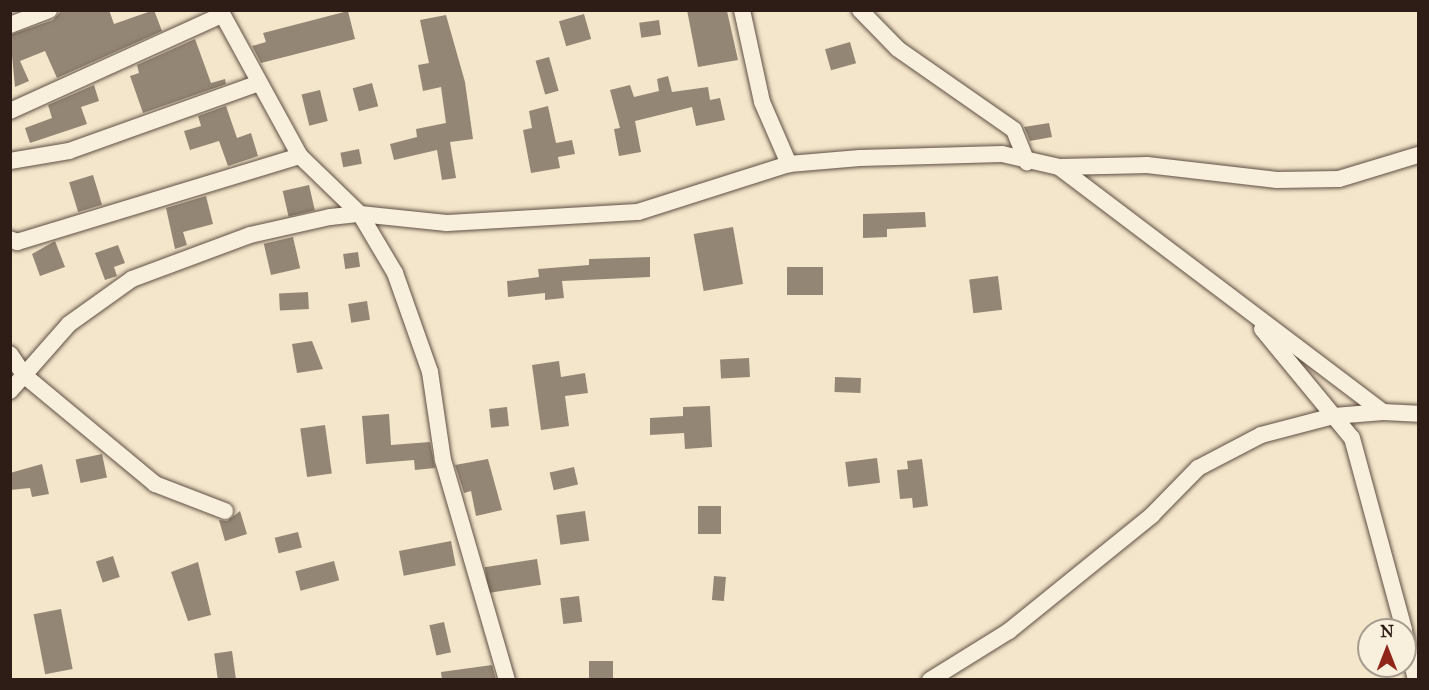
<!DOCTYPE html>
<style>
body{margin:0}
#map{position:relative;width:1429px;height:690px;overflow:hidden;background:#f4e6ca;font-family:"IM FELL Great Primer",serif}
div>[style]{position:absolute}
[style*='--x']{left:calc(var(--x)*1px);top:calc(var(--y)*1px);width:calc(var(--w)*1px);rotate:calc(var(--a)*1deg)}
.building>*{inset:0;background:#948674;transform-origin:0 0}
.roads{filter:drop-shadow(0 0 2px #5f4f43) drop-shadow(0 0 2px #5f4f43)}
.minor>*{height:16px;margin:-8px;padding:0 8px;transform-origin:8px;border-radius:8px;background:#f8efdd}
span{translate:-50% -50%;white-space:nowrap;text-align:center;line-height:1.15;-webkit-text-stroke:4.5px #f8efdd;paint-order:stroke}
.frame{position:absolute;inset:0;border:12px solid #2d1d16;pointer-events:none}
.north{position:absolute;left:1357px;top:618px;width:60px;height:60px;box-sizing:border-box;background:#f8efdd;border:2px solid #a79b8d;border-radius:50%;rotate:0deg;font-size:16px;font-weight:700;line-height:24px;text-align:center;color:#2d1d16}
.north::after{content:'';display:block;margin:auto;width:21px;height:27px;background:#8f2418;clip-path:polygon(50% 0,100% 100%,50% 72%,0 100%)}
</style>
<div id="map">
<div class="building">
<i style="clip-path:polygon(62px 10px,109px 10px,114px 24px,154px 10px,162px 31px,57px 78px,45px 51px,20px 61px,29px 81px,15px 87px,10px 35px,53px 20px)"></i>
<i style="clip-path:polygon(687px 10px,727px 11px,738px 60px,698px 67px)"></i>
<i style="clip-path:polygon(348px 11px,355px 39px,261px 63px,252px 46px,266px 42px,263px 33px)"></i>
<i style="left:584px;top:14px;width:26px;height:26px;rotate:74deg"></i>
<i style="clip-path:polygon(446px 15px,465px 82px,473px 139px,450px 142px,456px 178px,442px 180px,437px 150px,394px 160px,390px 144px,417px 137px,416px 129px,446px 123px,441px 87px,423px 91px,418px 65px,429px 63px,420px 20px)"></i>
<i style="left:659px;top:20px;width:15px;height:20px;rotate:82deg"></i>
<i style="clip-path:polygon(195px 39px,211px 83px,225px 79px,226px 84px,143px 113px,130px 76px,139px 73px,137px 65px)"></i>
<i style="left:850px;top:42px;width:22px;height:26px;rotate:74deg"></i>
<i style="left:549px;top:57px;width:35px;height:14px;rotate:74deg"></i>
<i style="clip-path:polygon(668px 76px,672px 92px,708px 87px,710px 100px,720px 98px,725px 120px,696px 126px,692px 107px,635px 121px,641px 152px,619px 156px,614px 129px,620px 128px,610px 90px,630px 85px,634px 97px,659px 91px,657px 79px)"></i>
<i style="left:372px;top:83px;width:24px;height:20px;rotate:75deg"></i>
<i style="clip-path:polygon(94px 85px,99px 101px,81px 107px,87px 124px,30px 143px,25px 128px,52px 118px,48px 105px)"></i>
<i style="left:320px;top:90px;width:32px;height:19px;rotate:76deg"></i>
<i style="clip-path:polygon(226px 106px,237px 138px,251px 133px,258px 156px,228px 166px,219px 141px,190px 150px,184px 131px,201px 126px,198px 116px)"></i>
<i style="clip-path:polygon(548px 106px,556px 143px,572px 140px,575px 154px,558px 157px,560px 168px,531px 173px,523px 130px,532px 128px,529px 111px)"></i>
<i style="clip-path:polygon(1049px 123px,1052px 137px,1030px 141px,1024px 127px)"></i>
<i style="left:359px;top:149px;width:15px;height:19px;rotate:79deg"></i>
<i style="left:93px;top:175px;width:31px;height:25px;rotate:73deg"></i>
<i style="left:309px;top:185px;width:26px;height:27px;rotate:77deg"></i>
<i style="clip-path:polygon(206px 196px,213px 224px,183px 232px,187px 245px,175px 249px,166px 208px)"></i>
<i style="clip-path:polygon(925px 212px,926px 227px,887px 229px,887px 237px,863px 238px,863px 214px)"></i>
<i style="left:733px;top:227px;width:58px;height:40px;rotate:80deg"></i>
<i style="left:293px;top:237px;width:32px;height:30px;rotate:77deg"></i>
<i style="clip-path:polygon(55px 241px,65px 267px,40px 276px,32px 254px)"></i>
<i style="clip-path:polygon(118px 245px,125px 263px,114px 267px,117px 276px,105px 280px,95px 253px)"></i>
<i style="left:358px;top:252px;width:15px;height:15px;rotate:82deg"></i>
<i style="clip-path:polygon(650px 257px,650px 277px,562px 281px,564px 298px,545px 300px,545px 293px,508px 297px,507px 281px,539px 277px,538px 269px,589px 265px,589px 259px)"></i>
<i style="left:823px;top:267px;width:28px;height:36px;rotate:90deg"></i>
<i style="left:998px;top:276px;width:34px;height:29px;rotate:83deg"></i>
<i style="left:308px;top:292px;width:17px;height:29px;rotate:87deg"></i>
<i style="left:367px;top:301px;width:19px;height:19px;rotate:81deg"></i>
<i style="clip-path:polygon(312px 341px,323px 369px,297px 373px,292px 344px)"></i>
<i style="left:749px;top:358px;width:19px;height:29px;rotate:87deg"></i>
<i style="clip-path:polygon(559px 361px,561px 377px,585px 373px,588px 393px,565px 396px,569px 426px,541px 430px,532px 365px)"></i>
<i style="left:835px;top:377px;width:26px;height:15px;rotate:2deg"></i>
<i style="clip-path:polygon(710px 406px,712px 447px,685px 449px,684px 433px,650px 435px,650px 418px,683px 416px,683px 407px)"></i>
<i style="left:507px;top:407px;width:19px;height:18px;rotate:84deg"></i>
<i style="clip-path:polygon(389px 414px,391px 445px,430px 442px,435px 468px,415px 470px,414px 460px,366px 464px,362px 416px)"></i>
<i style="left:325px;top:425px;width:49px;height:25px;rotate:82deg"></i>
<i style="left:102px;top:454px;width:24px;height:27px;rotate:78deg"></i>
<i style="left:877px;top:458px;width:25px;height:32px;rotate:83deg"></i>
<i style="clip-path:polygon(488px 459px,502px 510px,476px 516px,471px 491px,464px 493px,455px 465px)"></i>
<i style="clip-path:polygon(922px 459px,928px 506px,913px 508px,912px 498px,900px 499px,897px 470px,908px 469px,907px 461px)"></i>
<i style="clip-path:polygon(42px 464px,49px 494px,32px 497px,30px 488px,10px 490px,10px 473px)"></i>
<i style="left:574px;top:467px;width:18px;height:25px;rotate:77deg"></i>
<i style="left:721px;top:506px;width:28px;height:23px;rotate:90deg"></i>
<i style="clip-path:polygon(240px 511px,247px 534px,225px 541px,219px 520px,227px 521px)"></i>
<i style="left:585px;top:511px;width:30px;height:29px;rotate:82deg"></i>
<i style="left:298px;top:532px;width:16px;height:24px;rotate:76deg"></i>
<i style="left:451px;top:541px;width:25px;height:53px;rotate:79deg"></i>
<i style="left:113px;top:556px;width:22px;height:18px;rotate:72deg"></i>
<i style="left:537px;top:559px;width:26px;height:53px;rotate:81deg"></i>
<i style="left:334px;top:561px;width:20px;height:40px;rotate:75deg"></i>
<i style="clip-path:polygon(198px 562px,211px 615px,188px 621px,171px 572px)"></i>
<i style="left:714px;top:576px;width:12px;height:24px;rotate:5deg"></i>
<i style="left:579px;top:596px;width:26px;height:19px;rotate:83deg"></i>
<i style="left:61px;top:609px;width:61px;height:28px;rotate:79deg"></i>
<i style="left:444px;top:622px;width:31px;height:15px;rotate:77deg"></i>
<i style="left:232px;top:651px;width:29px;height:18px;rotate:82deg"></i>
<i style="left:613px;top:661px;width:18px;height:24px;rotate:90deg"></i>
<i style="clip-path:polygon(492px 665px,496px 680px,442px 680px,441px 672px)"></i>
</div>
<div class="roads">
<div class="minor">
<i style="--x:220;--y:10;--w:166;--a:61.3"></i>
<i style="--x:300;--y:156;--w:83;--a:44"></i>
<i style="--x:360;--y:214;--w:69;--a:59.3"></i>
<i style="--x:395;--y:273;--w:105;--a:70.5"></i>
<i style="--x:430;--y:372;--w:89;--a:81.6"></i>
<i style="--x:443;--y:460;--w:229;--a:73.8"></i>
<i style="--x:742;--y:10;--w:94;--a:77.7"></i>
<i style="--x:762;--y:102;--w:68;--a:66.5"></i>
<i style="--x:860;--y:10;--w:54;--a:45.7"></i>
<i style="--x:898;--y:49;--w:141;--a:34.9"></i>
<i style="--x:1014;--y:130;--w:35;--a:68"></i>
<i style="--x:10;--y:25;--w:42;--a:-21"></i>
<i style="--x:10;--y:111;--w:233;--a:-24.4"></i>
<i style="--x:10;--y:161;--w:60;--a:-9.6"></i>
<i style="--x:69;--y:151;--w:199;--a:-19.7"></i>
<i style="--x:1059;--y:167;--w:406;--a:37.1"></i>
<i style="--x:1383;--y:412;--w:35;--a:3"></i>
<i style="--x:10;--y:239;--w:8;--a:23"></i>
<i style="--x:17;--y:242;--w:296;--a:-16.9"></i>
<i style="--x:1262;--y:329;--w:141;--a:50.5"></i>
<i style="--x:1352;--y:438;--w:199;--a:74.8"></i>
<i style="--x:10;--y:354;--w:27;--a:56"></i>
<i style="--x:25;--y:376;--w:169;--a:39.7"></i>
<i style="--x:155;--y:484;--w:75;--a:21.1"></i>
<i style="--x:10;--y:391;--w:89;--a:-48.6"></i>
<i style="--x:69;--y:324;--w:77;--a:-35.5"></i>
<i style="--x:132;--y:279;--w:126;--a:-20.4"></i>
<i style="--x:250;--y:235;--w:82;--a:-12.7"></i>
<i style="--x:330;--y:217;--w:30;--a:-6"></i>
<i style="--x:360;--y:214;--w:87;--a:5.9"></i>
<i style="--x:447;--y:223;--w:191;--a:-3.3"></i>
<i style="--x:638;--y:212;--w:158;--a:-17.6"></i>
<i style="--x:789;--y:164;--w:71;--a:-4.8"></i>
<i style="--x:860;--y:158;--w:142;--a:-1.6"></i>
<i style="--x:1002;--y:154;--w:58;--a:12.8"></i>
<i style="--x:1059;--y:167;--w:88;--a:-1.3"></i>
<i style="--x:1147;--y:165;--w:131;--a:6.6"></i>
<i style="--x:1277;--y:180;--w:62;--a:-0.9"></i>
<i style="--x:1339;--y:179;--w:83;--a:-16.9"></i>
<i style="--x:1405;--y:634;--w:47;--a:76.6"></i>
<i style="--x:930;--y:680;--w:93;--a:-31.8"></i>
<i style="--x:1009;--y:631;--w:184;--a:-39"></i>
<i style="--x:1152;--y:515;--w:66;--a:-45.6"></i>
<i style="--x:1198;--y:468;--w:71;--a:-27.6"></i>
<i style="--x:1261;--y:435;--w:75;--a:-14.6"></i>
<i style="--x:1334;--y:416;--w:49;--a:-4.7"></i>
</div>
</div>
<div class="frame"></div>
<div class="north">N</div>
</div>
